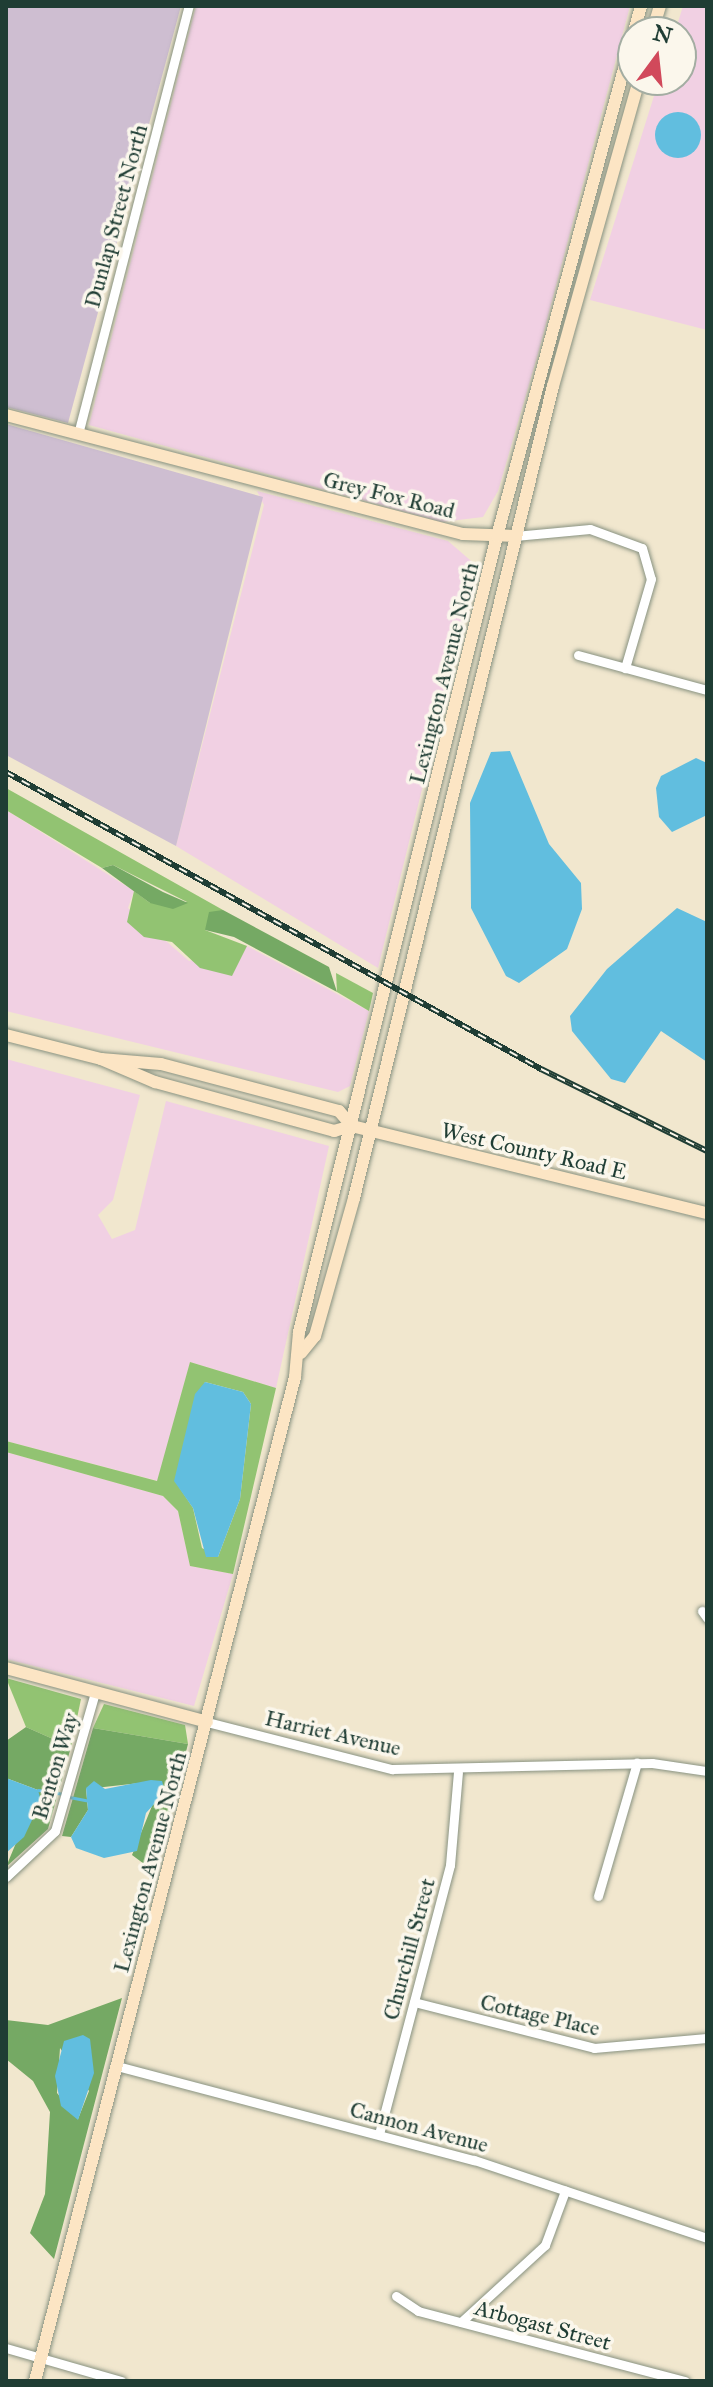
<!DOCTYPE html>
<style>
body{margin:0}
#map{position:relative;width:713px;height:2387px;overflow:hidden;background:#f1e7ce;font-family:"IM FELL Great Primer",serif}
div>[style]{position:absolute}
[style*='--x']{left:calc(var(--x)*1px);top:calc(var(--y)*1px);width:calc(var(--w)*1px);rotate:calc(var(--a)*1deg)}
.built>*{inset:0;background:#f1d0e3}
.industrial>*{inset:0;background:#cebed1}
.green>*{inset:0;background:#92c372}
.forest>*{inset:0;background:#75a964}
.water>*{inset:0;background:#61bedf}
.round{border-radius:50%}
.stream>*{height:3px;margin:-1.5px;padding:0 1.5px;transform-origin:1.5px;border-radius:1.5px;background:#61bedf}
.roads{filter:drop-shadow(0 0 2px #889281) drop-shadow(0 0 2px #889281)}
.street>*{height:9px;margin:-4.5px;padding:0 4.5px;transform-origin:4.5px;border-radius:4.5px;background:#fff}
.secondary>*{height:12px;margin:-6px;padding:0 6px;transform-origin:6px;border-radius:6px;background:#fce5c4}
.rail>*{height:6px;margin-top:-3px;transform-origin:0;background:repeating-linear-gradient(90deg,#fbf7ec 0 9px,#1f3d34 0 18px);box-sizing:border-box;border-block:2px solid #1f3d34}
span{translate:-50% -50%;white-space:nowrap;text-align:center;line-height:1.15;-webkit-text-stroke:7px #fbf7ec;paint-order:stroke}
.street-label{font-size:22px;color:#1f3d34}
.frame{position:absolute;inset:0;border:8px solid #1f3d34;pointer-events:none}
.north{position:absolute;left:617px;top:16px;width:80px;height:80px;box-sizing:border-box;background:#fbf7ec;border:2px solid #a3ada2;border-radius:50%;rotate:15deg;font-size:22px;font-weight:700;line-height:32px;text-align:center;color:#1f3d34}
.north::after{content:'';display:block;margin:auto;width:28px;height:36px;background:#d1495b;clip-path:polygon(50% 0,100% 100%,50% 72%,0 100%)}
</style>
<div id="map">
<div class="built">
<i style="clip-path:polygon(196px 6px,630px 6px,539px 350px,498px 491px,483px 517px,442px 522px,89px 425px)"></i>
<i style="clip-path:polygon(683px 6px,707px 6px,707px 330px,590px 300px,659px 80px,681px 80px,681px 32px,675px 32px)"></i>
<i style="clip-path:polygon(257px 491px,448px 541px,477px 566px,378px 968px,176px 846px,264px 505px)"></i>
<i style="clip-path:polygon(6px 810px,134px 891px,128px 908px,189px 961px,247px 946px,369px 1011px,350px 1086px,338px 1092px,6px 1011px)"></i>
<i style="clip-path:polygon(6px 1059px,140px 1095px,113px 1200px,98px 1215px,112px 1239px,135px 1230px,166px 1101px,329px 1146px,276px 1388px,190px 1362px,158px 1481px,6px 1441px)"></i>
<i style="clip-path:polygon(6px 1452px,163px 1496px,178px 1511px,190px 1566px,233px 1574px,194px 1706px,6px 1659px)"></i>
</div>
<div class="industrial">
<i style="clip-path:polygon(6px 6px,181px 6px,68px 423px,6px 407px)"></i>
<i style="clip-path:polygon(6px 424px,263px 497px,176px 846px,6px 755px)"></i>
</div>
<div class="green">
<i style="clip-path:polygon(6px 788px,223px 910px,205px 930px,247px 946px,232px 976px,200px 968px,172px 942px,144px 937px,127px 922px,134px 891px,150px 903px,187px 902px,113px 865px,102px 868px,6px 810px)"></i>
<i style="clip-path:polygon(336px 973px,373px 993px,369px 1011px,337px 992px)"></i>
<i style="clip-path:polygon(evenodd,190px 1362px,276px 1388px,233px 1574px,190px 1566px,178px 1511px,163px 1496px,6px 1452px,6px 1441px,157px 1481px,190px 1362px,205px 1382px,243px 1392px,251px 1404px,240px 1499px,218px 1557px,202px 1548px,193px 1508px,175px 1481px,205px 1382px)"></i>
<i style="clip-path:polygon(6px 1678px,81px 1699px,71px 1747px,26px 1727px)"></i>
<i style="clip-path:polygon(104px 1704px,185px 1725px,188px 1744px,93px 1728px)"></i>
</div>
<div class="forest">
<i style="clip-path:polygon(113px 865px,163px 892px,188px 903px,173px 909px,150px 903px,102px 868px)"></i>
<i style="clip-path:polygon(223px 910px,329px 967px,337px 992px,234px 937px,205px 930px,209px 912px)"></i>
<i style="clip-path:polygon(26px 1727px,71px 1747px,48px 1829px,6px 1867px,38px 1790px,6px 1778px,6px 1741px)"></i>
<i style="clip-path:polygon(93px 1728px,188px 1744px,155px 1872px,132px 1855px,152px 1806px,140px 1783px,86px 1789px,88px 1810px,71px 1837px,62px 1836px)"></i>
<i style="clip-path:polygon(evenodd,122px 1998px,54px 2259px,30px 2233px,45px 2194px,50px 2112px,33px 2081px,6px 2059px,6px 2020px,48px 2025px,122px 1998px,60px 2048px,89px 2091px,78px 2119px,57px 2093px,60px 2048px)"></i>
</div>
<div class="water">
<i class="round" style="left:655px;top:112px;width:46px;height:46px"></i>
<i style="clip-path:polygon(510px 751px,549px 844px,581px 883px,582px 909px,567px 949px,519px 983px,506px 976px,471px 908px,470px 803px,491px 752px)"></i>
<i style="clip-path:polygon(696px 758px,707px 763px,707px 815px,672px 832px,659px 817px,656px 788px,661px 776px)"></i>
<i style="clip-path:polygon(677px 908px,707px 922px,707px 1062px,661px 1031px,625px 1083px,611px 1079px,572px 1031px,570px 1016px,607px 969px)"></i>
<i style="clip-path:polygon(205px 1382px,243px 1392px,251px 1404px,240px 1499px,218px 1557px,206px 1557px,193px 1508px,174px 1481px,195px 1394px)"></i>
<i style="clip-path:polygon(6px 1778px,38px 1790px,41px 1801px,24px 1837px,6px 1853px)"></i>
<i style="clip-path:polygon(151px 1780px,162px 1781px,165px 1792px,146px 1813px,137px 1851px,104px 1858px,76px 1848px,71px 1837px,88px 1810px,86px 1788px,94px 1781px,105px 1789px)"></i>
<i style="clip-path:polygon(83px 2035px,90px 2039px,94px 2073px,78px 2120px,61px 2106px,55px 2076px,64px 2041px)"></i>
</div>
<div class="stream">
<i style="--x:38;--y:1790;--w:24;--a:9"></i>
<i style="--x:69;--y:1797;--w:20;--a:11"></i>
</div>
<div class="roads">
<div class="street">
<i style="--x:78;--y:434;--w:442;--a:-75.5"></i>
<i style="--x:515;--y:536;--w:75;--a:-5.3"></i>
<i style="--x:590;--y:529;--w:55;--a:20.1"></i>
<i style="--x:642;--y:548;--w:32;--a:74"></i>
<i style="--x:651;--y:579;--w:93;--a:106.3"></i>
<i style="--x:578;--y:655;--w:134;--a:15.2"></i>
<i style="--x:702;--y:1611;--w:9;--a:54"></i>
<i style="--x:207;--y:1722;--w:191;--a:14.3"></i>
<i style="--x:392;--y:1769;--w:260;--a:-1.3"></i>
<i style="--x:652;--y:1763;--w:56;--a:8.3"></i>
<i style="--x:6;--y:1877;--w:67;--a:-43.2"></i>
<i style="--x:55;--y:1831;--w:145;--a:-73.9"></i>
<i style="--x:598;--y:1896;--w:139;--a:-73.7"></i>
<i style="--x:414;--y:2002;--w:186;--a:14.3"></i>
<i style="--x:594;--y:2048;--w:113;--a:-5.1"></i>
<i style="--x:117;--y:2066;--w:369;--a:14.8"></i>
<i style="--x:474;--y:2160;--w:246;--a:18.5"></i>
<i style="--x:379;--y:2134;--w:278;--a:-75.2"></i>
<i style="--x:450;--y:1865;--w:93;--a:-85.1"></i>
<i style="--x:396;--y:2296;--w:27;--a:34"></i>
<i style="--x:418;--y:2311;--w:276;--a:14.7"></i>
<i style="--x:461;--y:2322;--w:114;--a:-42.5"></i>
<i style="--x:545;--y:2245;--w:58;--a:-69.7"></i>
<i style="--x:6;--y:2348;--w:120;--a:16"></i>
</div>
<div class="secondary">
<i style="--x:652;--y:32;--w:27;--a:-73"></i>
<i style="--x:6;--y:415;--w:472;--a:14.6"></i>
<i style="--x:463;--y:534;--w:52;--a:2.2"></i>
<i style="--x:6;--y:1035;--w:98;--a:14.2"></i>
<i style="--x:101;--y:1059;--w:60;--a:4.8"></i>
<i style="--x:161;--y:1064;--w:184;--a:14.8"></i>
<i style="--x:339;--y:1111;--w:20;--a:49"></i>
<i style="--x:101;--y:1059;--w:59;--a:23.1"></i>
<i style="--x:155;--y:1082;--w:186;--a:15.3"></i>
<i style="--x:334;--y:1131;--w:19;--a:-16"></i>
<i style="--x:352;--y:1126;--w:366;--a:13.8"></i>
<i style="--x:301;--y:1353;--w:22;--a:-51"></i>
<i style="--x:315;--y:1336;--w:143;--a:-74.2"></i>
<i style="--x:354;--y:1198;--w:836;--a:-76.23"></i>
<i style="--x:553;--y:386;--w:318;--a:-74.3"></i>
<i style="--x:6;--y:1668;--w:208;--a:15"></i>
<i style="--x:35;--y:2381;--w:1037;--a:-75.48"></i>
<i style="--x:295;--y:1377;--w:45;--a:-84.9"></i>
<i style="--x:299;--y:1332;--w:820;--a:-76.03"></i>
<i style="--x:497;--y:536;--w:549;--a:-74.8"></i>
</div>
</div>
<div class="rail">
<i style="--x:6;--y:772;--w:612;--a:29.04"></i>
<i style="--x:541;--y:1069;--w:185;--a:26.3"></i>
</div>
<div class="street-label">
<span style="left:116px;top:216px;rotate:-75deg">Dunlap Street North</span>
<span style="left:389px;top:495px;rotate:14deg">Grey Fox Road</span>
<span style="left:444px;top:673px;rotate:-76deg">Lexington Avenue North</span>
<span style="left:534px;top:1151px;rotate:13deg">West County Road E</span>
<span style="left:333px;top:1733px;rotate:13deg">Harriet Avenue</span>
<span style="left:55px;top:1766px;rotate:-73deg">Benton Way</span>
<span style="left:150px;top:1862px;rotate:-75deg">Lexington Avenue North</span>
<span style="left:409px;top:1949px;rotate:-75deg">Churchill Street</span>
<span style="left:540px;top:2015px;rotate:13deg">Cottage Place</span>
<span style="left:419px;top:2127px;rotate:15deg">Cannon Avenue</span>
<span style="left:543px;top:2325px;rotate:15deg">Arbogast Street</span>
</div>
<div class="frame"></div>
<div class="north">N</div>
</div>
